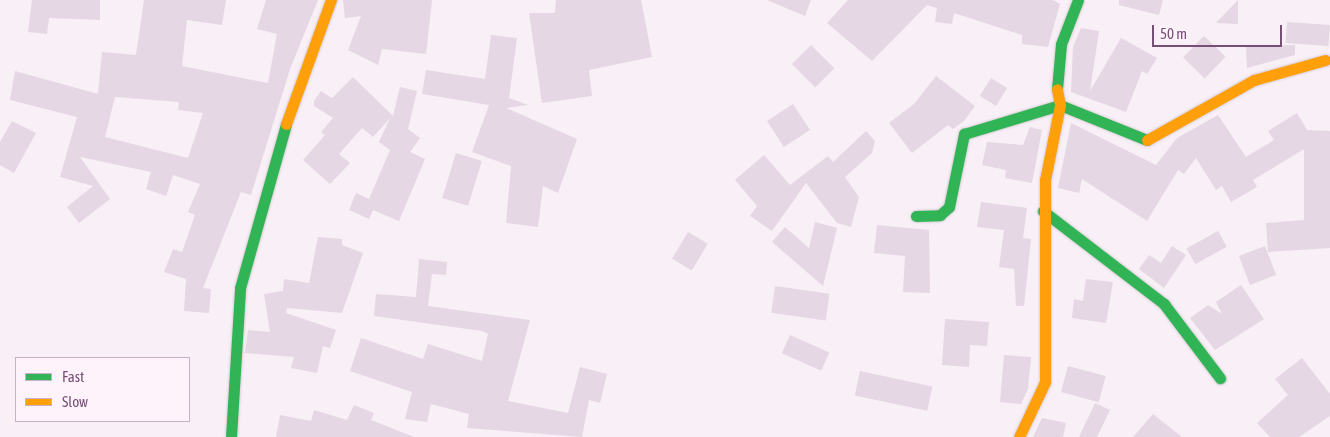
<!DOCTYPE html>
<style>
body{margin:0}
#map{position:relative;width:1330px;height:437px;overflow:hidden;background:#f8f0f6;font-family:"Asap Condensed",sans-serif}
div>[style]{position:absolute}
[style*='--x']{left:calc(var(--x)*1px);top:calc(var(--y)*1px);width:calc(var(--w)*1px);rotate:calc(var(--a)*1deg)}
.building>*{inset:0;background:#e5d7e3;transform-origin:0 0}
.roads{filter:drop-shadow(0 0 1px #d7cbd5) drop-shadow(0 0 1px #d7cbd5)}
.fast>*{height:11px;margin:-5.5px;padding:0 5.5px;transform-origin:5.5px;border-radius:5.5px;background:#30b455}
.slow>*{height:11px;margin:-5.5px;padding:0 5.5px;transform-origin:5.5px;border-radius:5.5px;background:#ff9f0a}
span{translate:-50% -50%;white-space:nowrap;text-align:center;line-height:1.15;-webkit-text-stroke:4.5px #fef3fb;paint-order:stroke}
.legend{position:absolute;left:15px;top:357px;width:175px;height:65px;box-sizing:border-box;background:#fef3fb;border:1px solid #c8b1c6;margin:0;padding:6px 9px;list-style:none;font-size:15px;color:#764f76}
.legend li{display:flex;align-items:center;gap:10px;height:25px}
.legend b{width:25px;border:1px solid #c8b1c6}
.scale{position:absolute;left:1152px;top:25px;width:130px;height:22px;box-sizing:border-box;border:2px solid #764f76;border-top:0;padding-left:6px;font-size:15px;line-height:18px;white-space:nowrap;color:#764f76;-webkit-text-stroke:4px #fef3fb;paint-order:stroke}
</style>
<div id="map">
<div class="building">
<i style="clip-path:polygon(32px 0,100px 0,100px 20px,49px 18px,47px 34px,28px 32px)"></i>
<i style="clip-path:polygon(evenodd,144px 0,226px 0,222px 25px,187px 20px,182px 66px,268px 83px,277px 34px,257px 29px,266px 0,318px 0,290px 69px,251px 195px,241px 192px,203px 288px,211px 289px,209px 313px,184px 311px,186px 279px,164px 272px,173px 249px,182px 252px,195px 215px,188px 212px,200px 184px,173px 175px,166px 196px,146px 189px,151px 172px,80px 157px,110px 199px,79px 223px,67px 207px,93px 186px,60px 177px,77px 117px,10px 100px,15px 71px,98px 94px,102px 52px,136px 55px,144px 0,115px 97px,179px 102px,178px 110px,203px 113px,188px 158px,105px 137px,115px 97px)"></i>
<i style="clip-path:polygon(343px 0,432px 0,426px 54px,382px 49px,378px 65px,348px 50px,361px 16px,345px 18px)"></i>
<i style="clip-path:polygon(556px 0,641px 0,652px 57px,589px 70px,592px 96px,542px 103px,529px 13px,555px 13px)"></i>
<i style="clip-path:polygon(767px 0,811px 0,805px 16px)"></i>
<i style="clip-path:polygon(848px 0,1053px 0,1060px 4px,1048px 47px,1022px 44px,1022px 35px,954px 13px,952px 24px,935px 22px,937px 8px,927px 5px,872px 61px,827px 23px)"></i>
<i style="clip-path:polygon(1119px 0,1163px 0,1159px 15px,1119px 5px)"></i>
<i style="clip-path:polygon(1238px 0,1238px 24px,1216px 23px)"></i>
<i style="left:1287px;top:22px;width:43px;height:21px;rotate:4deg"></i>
<i style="clip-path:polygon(1081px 28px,1099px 31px,1090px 91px,1121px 38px,1157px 58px,1147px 74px,1142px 71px,1126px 112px,1071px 92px,1073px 47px)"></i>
<i style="clip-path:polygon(491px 35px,517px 38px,509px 98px,528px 105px,506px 108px,577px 139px,558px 193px,543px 186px,538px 227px,506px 223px,511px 166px,472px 152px,489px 105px,422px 94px,426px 70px,485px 79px)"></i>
<i style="left:1204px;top:36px;width:30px;height:30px;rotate:44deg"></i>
<i style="left:811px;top:45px;width:33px;height:27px;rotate:45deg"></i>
<i style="clip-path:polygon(1295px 45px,1295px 55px,1247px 68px,1246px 46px)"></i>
<i style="clip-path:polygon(936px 76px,975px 106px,964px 121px,953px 129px,948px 125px,912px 153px,889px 123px,914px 104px)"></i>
<i style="clip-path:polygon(353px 77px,393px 116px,400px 87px,417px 91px,408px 129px,420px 138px,410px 152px,425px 159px,399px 221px,373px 210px,369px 219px,349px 210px,356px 193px,369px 199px,390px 150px,379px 142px,390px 118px,373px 137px,362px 128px,339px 154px,350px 163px,330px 184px,303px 160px,325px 135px,321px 132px,333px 118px,314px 106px,314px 101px,321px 91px,332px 98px)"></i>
<i style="left:991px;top:78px;width:19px;height:21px;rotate:32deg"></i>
<i style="left:793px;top:104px;width:31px;height:31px;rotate:57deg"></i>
<i style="clip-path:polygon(1297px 113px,1307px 130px,1330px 131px,1330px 248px,1268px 252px,1266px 223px,1304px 220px,1304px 149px,1253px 180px,1257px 187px,1231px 202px,1222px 186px,1216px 190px,1196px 158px,1184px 174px,1178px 170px,1147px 221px,1082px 179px,1079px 193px,1058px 188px,1071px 123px,1156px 165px,1177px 138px,1218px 115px,1246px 157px,1274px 140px,1268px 131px)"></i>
<i style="clip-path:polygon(12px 121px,36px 133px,14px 173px,0 165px,0 142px)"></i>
<i style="clip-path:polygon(1030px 127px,1042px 130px,1032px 183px,1005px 178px,1006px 170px,982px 165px,987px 142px,1023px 145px)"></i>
<i style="clip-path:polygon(866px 131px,875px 141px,872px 153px,845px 177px,859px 197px,851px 227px,837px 223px,806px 183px,772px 231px,750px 216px,757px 206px,735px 180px,764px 155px,790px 185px,828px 156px,833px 162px)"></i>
<i style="left:456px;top:153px;width:27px;height:47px;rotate:17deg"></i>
<i style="clip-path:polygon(981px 202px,1027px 208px,1023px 238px,1031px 239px,1024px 306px,1016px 306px,1014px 269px,999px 267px,1004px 230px,977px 227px)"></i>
<i style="clip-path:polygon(815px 222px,837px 228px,823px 286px,772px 242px,785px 227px,809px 248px)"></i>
<i style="clip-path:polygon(877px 225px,929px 230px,930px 293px,903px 292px,905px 256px,874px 253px)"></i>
<i style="left:1218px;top:231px;width:18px;height:36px;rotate:61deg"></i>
<i style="left:688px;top:232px;width:23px;height:31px;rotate:31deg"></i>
<i style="clip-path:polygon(318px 237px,342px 239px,342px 245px,363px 253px,342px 313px,287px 308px,286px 313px,336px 330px,330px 348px,323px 346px,317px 373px,291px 368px,294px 357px,245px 353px,248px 330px,270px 332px,264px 294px,283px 291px,284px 279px,309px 283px)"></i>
<i style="clip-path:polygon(1172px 246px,1186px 255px,1164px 288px,1139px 269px,1149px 255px,1161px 263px)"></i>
<i style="left:1265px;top:246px;width:31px;height:28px;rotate:69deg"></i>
<i style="clip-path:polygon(419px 259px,447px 262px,446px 275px,432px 274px,428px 306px,530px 320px,508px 401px,568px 413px,580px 367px,607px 374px,600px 403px,589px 400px,582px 437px,467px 428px,469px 414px,431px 404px,427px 422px,405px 419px,412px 392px,350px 371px,361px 338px,423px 359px,428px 344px,482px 361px,488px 334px,482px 331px,374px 316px,376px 294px,416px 297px)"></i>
<i style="clip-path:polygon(1086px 279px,1113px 282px,1106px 323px,1072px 318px,1074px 299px,1083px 301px)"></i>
<i style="clip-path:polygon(1241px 285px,1264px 319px,1215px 350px,1190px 318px,1208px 305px,1222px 314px,1216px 302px)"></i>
<i style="left:775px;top:286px;width:55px;height:27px;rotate:8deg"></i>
<i style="clip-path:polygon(945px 319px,989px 322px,987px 346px,970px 345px,969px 367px,942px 365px)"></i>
<i style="left:790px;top:335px;width:43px;height:20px;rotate:24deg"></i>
<i style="clip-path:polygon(1004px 355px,1031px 357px,1028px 389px,1021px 404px,1000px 402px)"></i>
<i style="clip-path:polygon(1302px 358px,1330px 394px,1330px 416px,1299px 437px,1270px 437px,1257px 423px,1288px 395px,1275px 379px)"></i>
<i style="left:1068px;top:366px;width:39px;height:27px;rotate:15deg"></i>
<i style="left:860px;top:371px;width:74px;height:25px;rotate:12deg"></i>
<i style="clip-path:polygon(1095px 403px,1110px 410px,1097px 437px,1079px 437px)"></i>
<i style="clip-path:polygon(354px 405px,374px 413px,371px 420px,414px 437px,276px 437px,280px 415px,311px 421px,314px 410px,347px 420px)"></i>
<i style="clip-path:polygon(1153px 414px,1182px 437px,1133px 437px)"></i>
<i style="clip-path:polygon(1042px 418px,1066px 423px,1063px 437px,1033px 437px)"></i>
</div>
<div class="roads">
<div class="fast">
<i style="--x:1057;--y:89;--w:45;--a:-84.9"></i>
<i style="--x:1061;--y:44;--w:47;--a:-68.9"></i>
<i style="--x:1043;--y:211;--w:153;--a:37.5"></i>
<i style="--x:1164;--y:304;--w:93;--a:52.9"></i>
<i style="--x:916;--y:216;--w:24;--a:-2"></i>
<i style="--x:940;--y:215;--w:12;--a:-42"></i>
<i style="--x:949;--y:207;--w:75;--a:-78.4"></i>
<i style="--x:964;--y:134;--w:100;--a:-16.8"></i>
<i style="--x:1060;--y:105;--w:94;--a:21.9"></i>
<i style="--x:231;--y:437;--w:149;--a:-86.5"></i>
<i style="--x:240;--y:288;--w:170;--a:-74.3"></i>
</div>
<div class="slow">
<i style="--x:286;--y:124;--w:132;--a:-70.1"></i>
<i style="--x:1147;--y:140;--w:123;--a:-29.3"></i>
<i style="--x:1254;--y:80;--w:74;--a:-15.7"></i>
<i style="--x:1019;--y:437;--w:61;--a:-64.7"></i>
<i style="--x:1045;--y:382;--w:202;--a:-90"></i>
<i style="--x:1045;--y:180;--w:76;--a:-78.7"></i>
<i style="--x:1060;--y:105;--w:16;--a:-101"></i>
</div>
</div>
<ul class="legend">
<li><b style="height:6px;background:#30b455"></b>Fast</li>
<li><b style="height:6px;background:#ff9f0a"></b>Slow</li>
</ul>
<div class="scale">50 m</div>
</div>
